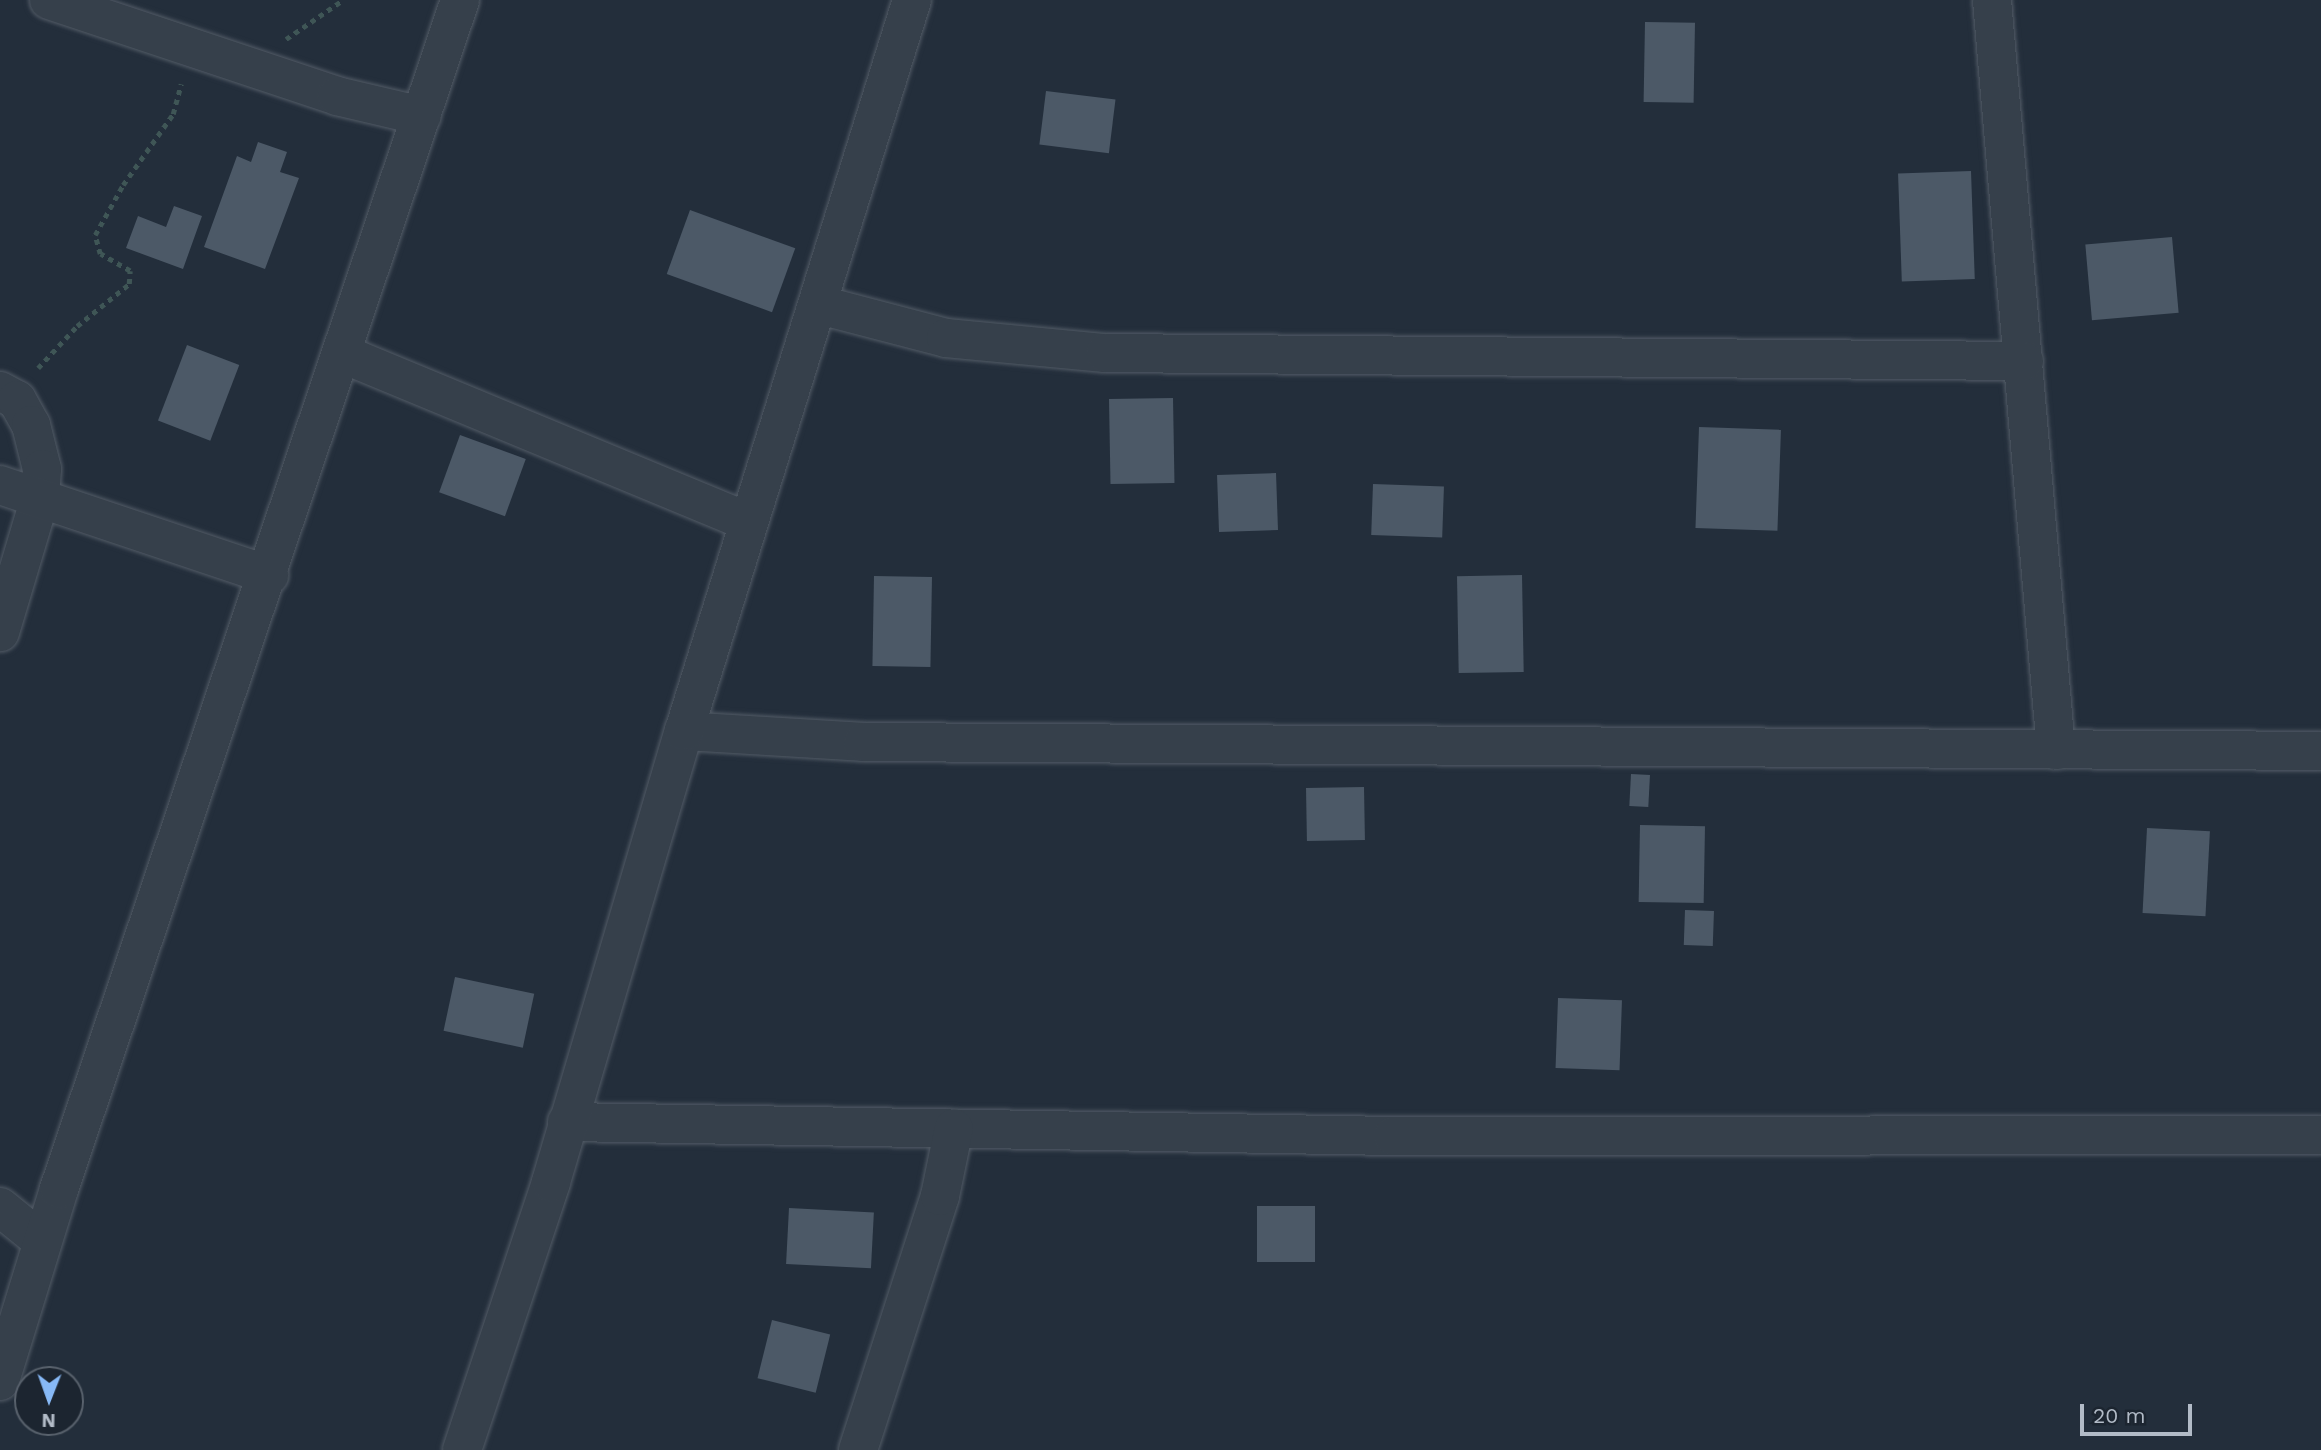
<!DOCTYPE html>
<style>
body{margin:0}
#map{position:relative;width:2321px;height:1450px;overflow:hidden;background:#232e3b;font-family:"Work Sans",sans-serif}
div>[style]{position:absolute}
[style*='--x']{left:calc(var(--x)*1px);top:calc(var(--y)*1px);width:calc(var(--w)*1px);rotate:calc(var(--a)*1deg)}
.building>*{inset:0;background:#4c5967;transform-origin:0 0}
.path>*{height:4.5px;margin-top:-2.25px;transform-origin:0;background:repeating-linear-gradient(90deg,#3f5656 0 5px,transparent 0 10px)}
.roads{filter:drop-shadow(0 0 2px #525b66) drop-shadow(0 0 2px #525b66)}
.minor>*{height:38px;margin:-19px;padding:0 19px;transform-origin:19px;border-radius:19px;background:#36404b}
span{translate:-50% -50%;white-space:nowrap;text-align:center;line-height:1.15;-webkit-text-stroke:5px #1c2530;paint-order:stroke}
.north{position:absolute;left:14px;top:1366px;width:70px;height:70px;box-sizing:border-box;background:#1c2530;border:2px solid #58616c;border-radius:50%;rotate:181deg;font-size:19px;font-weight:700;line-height:28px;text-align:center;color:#b2bbc7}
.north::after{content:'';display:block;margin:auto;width:24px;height:32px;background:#87b9f6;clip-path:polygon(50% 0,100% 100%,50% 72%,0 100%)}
.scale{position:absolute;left:2080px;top:1404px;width:112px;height:32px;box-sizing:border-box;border:4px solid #b2bbc7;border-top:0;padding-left:9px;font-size:21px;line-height:24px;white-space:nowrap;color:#b2bbc7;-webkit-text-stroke:5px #1c2530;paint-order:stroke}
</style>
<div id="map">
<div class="building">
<i style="left:1645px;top:22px;width:50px;height:80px;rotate:1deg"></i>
<i style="left:1046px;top:91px;width:70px;height:54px;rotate:7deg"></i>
<i style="clip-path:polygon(258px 142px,287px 152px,280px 172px,299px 178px,265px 269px,204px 247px,237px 156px,251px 162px)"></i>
<i style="left:1971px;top:171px;width:108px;height:73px;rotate:88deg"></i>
<i style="clip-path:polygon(174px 206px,202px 216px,183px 269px,126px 248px,138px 216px,166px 227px)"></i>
<i style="left:690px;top:210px;width:112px;height:68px;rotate:20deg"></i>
<i style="left:2172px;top:237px;width:76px;height:87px;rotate:85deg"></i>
<i style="left:187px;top:345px;width:56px;height:81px;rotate:21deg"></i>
<i style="left:1173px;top:398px;width:85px;height:64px;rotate:89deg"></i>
<i style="left:1699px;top:427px;width:82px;height:101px;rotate:2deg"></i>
<i style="left:460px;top:435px;width:70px;height:61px;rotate:20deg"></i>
<i style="left:1276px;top:473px;width:57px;height:59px;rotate:88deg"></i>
<i style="left:1373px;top:484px;width:71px;height:51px;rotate:2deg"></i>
<i style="left:1522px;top:575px;width:97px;height:65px;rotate:89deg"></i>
<i style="left:874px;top:576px;width:58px;height:90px;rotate:1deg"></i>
<i style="left:1631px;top:774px;width:19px;height:32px;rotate:3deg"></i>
<i style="left:1364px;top:787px;width:53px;height:58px;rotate:89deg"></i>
<i style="left:1640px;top:825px;width:65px;height:77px;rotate:1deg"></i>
<i style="left:2147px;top:828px;width:63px;height:85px;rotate:3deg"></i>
<i style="left:1685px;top:910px;width:29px;height:35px;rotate:2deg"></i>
<i style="left:455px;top:977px;width:81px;height:55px;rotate:12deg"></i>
<i style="left:1558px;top:998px;width:64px;height:70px;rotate:2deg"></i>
<i style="left:1257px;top:1206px;width:58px;height:56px"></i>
<i style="left:789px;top:1208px;width:85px;height:56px;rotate:3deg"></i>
<i style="left:772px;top:1320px;width:60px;height:60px;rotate:14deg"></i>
</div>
<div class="path">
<i style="--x:286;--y:39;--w:69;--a:-34.4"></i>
<i style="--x:38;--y:368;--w:57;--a:-47.1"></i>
<i style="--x:77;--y:326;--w:67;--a:-38.9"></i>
<i style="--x:129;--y:284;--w:13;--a:-86"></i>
<i style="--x:130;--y:271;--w:34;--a:-150"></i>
<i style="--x:100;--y:254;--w:20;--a:-105"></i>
<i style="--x:95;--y:235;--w:57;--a:-60.8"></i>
<i style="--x:123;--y:185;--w:87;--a:-54.8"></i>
<i style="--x:173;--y:114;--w:31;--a:-75"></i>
</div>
<div class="roads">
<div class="minor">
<i style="--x:49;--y:0;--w:304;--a:18.4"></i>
<i style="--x:337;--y:96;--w:87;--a:13.2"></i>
<i style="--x:1992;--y:0;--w:753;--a:85.12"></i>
<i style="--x:820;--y:305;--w:130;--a:14.7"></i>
<i style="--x:946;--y:338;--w:160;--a:5.4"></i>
<i style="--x:1105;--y:353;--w:919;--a:0.5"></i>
<i style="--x:343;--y:354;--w:439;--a:22.5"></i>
<i style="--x:0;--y:391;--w:19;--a:28"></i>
<i style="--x:17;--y:400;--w:29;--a:61"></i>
<i style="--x:31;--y:425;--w:45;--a:76"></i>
<i style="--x:42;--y:469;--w:29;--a:94"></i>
<i style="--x:40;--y:498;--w:140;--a:106.6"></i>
<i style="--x:0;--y:485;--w:284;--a:18.5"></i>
<i style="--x:684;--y:731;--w:179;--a:3.5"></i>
<i style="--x:863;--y:742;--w:1458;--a:0.35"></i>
<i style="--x:567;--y:1122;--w:826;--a:0.97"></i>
<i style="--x:1393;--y:1136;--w:928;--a:-0.06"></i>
<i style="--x:0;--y:1207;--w:54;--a:39"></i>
<i style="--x:0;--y:1381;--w:201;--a:-72.9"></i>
<i style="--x:59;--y:1189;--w:1255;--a:-71.36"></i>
<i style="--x:462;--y:1450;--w:282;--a:-71.6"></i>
<i style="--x:551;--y:1182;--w:470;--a:-73.6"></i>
<i style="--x:684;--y:731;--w:766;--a:-72.68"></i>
<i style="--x:858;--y:1450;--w:267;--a:-72.1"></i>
<i style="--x:940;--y:1196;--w:69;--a:-78.4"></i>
</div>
</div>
<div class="north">N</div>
<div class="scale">20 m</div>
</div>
